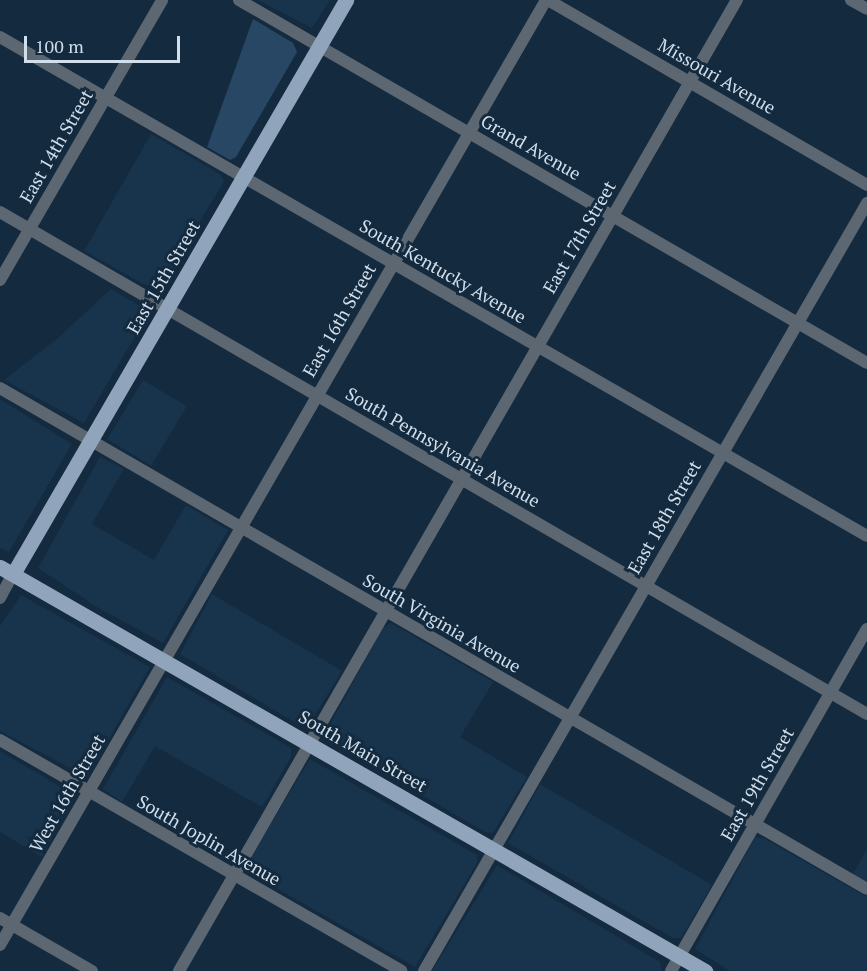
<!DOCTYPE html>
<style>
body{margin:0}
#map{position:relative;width:867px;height:971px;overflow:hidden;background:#142a3e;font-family:"PT Serif",serif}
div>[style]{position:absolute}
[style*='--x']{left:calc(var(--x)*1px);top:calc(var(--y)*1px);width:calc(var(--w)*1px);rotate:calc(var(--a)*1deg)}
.built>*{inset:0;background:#18344c;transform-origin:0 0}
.green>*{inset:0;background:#274764}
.minor>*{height:12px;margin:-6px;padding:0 6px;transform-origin:6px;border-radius:6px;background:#5c6771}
.major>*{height:15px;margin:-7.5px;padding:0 7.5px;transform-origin:7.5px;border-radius:7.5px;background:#90a5bb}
span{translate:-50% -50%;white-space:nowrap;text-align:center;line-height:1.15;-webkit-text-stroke:6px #142a3e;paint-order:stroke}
.street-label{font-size:18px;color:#d1dfec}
.scale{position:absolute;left:24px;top:36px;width:156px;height:27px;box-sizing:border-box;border:3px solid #d1dfec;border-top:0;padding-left:8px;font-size:18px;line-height:21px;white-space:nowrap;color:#d1dfec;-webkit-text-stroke:4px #142a3e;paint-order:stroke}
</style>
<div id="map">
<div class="built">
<i style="clip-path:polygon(258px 0,330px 0,312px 28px)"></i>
<i style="clip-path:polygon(151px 134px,220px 174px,224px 181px,158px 292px,84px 251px)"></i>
<i style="clip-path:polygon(111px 289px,143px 308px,147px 316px,84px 423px,4px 380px,58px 338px)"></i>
<i style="left:143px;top:380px;width:51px;height:69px;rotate:31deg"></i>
<i style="clip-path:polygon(0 399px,72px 444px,9px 552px,0 548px)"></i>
<i style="clip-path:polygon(100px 457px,124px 469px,92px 524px,154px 560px,186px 505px,228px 530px,163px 643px,97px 607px,38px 568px)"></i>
<i style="clip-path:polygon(212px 594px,342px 671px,308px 726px,301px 726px,180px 654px)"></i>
<i style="clip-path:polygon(21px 595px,150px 667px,87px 777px,0 731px,0 626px)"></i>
<i style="clip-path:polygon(391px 623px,493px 682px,460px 737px,527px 777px,493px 833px,485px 832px,323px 737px,383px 628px)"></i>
<i style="clip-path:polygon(167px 677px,291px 748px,291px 757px,262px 807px,155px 746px,122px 802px,103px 789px)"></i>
<i style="clip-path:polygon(0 751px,74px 795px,42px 857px,0 832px)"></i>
<i style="clip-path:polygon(310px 759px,477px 855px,477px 863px,415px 967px,246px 871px,247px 863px)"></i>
<i style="clip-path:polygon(540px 784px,712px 885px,681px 938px,673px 938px,508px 843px)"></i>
<i style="clip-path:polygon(755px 837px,765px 839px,867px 897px,867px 971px,730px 971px,695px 949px)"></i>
<i style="clip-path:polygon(867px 849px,867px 883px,853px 874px)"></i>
<i style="clip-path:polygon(497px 865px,660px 962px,662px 971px,432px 971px)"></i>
</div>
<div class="green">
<i style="clip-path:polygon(253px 19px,293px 43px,297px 52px,236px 157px,230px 160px,207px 147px)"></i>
</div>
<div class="minor">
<i style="--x:239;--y:0;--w:725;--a:30.03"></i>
<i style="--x:548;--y:0;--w:369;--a:30.1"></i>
<i style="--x:851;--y:0;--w:18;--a:29"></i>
<i style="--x:0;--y:37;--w:1000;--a:29.92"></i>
<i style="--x:0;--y:212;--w:1002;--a:30.07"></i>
<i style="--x:0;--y:280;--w:323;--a:-59.9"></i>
<i style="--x:0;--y:388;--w:1001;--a:30.02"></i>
<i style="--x:0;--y:598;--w:27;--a:-62"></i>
<i style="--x:0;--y:740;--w:463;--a:29.9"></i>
<i style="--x:0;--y:918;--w:106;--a:29.9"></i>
<i style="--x:0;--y:945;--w:1091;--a:-59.98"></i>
<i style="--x:179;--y:971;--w:1120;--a:-60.12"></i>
<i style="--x:424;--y:971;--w:887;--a:-60.02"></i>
<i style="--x:671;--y:971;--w:394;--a:-60.2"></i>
</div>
<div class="major">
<i style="--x:0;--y:567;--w:813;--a:29.81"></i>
<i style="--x:13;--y:574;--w:664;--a:-59.88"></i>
</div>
<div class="street-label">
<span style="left:717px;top:76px;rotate:30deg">Missouri Avenue</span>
<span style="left:56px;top:146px;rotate:-60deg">East 14th Street</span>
<span style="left:531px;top:147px;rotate:30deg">Grand Avenue</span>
<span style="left:579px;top:237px;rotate:-60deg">East 17th Street</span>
<span style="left:443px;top:271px;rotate:30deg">South Kentucky Avenue</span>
<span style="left:163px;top:277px;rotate:-60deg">East 15th Street</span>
<span style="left:339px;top:320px;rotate:-60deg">East 16th Street</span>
<span style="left:443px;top:447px;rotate:30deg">South Pennsylvania Avenue</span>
<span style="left:664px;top:517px;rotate:-60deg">East 18th Street</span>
<span style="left:442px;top:623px;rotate:30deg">South Virginia Avenue</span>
<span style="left:363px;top:751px;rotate:30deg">South Main Street</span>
<span style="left:757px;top:784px;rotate:-60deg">East 19th Street</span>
<span style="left:67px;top:793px;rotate:-60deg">West 16th Street</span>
<span style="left:209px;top:840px;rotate:30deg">South Joplin Avenue</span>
</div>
<div class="scale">100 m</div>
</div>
